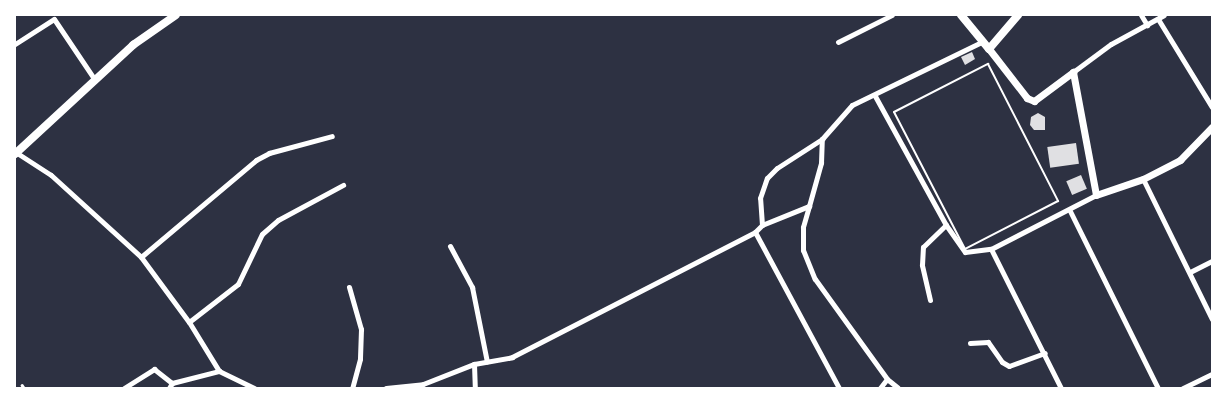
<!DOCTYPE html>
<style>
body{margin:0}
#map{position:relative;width:1227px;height:403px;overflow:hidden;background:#2d3142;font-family:"Roboto Serif",serif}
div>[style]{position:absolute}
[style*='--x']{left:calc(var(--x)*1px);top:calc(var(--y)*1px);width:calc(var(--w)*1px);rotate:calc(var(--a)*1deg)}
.building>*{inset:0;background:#e0e0e3;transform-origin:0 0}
.path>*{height:2px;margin:-1px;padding:0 1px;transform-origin:1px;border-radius:1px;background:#fff}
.service>*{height:2.5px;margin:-1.25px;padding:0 1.25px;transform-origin:1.25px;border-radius:1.25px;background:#fff}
.minor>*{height:5px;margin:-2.5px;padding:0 2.5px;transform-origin:2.5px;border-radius:2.5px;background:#fff}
.tertiary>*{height:7px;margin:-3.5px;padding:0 3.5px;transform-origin:3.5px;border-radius:3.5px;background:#fff}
.secondary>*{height:8px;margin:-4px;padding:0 4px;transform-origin:4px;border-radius:4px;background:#fff}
span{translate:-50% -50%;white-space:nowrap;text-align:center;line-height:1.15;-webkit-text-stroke:4.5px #fff;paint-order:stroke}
.frame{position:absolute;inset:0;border:16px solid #fff;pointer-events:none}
</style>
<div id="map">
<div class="building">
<i style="clip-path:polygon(972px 52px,975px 59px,965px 65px,961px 57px)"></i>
<i style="clip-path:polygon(1038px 113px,1045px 117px,1045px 130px,1034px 130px,1030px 125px,1031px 117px)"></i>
<i style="left:1076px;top:143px;width:21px;height:29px;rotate:82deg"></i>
<i style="left:1081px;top:175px;width:15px;height:16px;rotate:67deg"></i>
</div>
<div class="path">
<i style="--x:988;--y:64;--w:154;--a:62.9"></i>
<i style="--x:1058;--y:201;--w:105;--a:152.7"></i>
<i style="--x:965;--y:249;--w:154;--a:-117.4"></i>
<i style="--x:894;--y:112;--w:106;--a:-27.1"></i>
</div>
<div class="service">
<i style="--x:22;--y:385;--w:4;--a:56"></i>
</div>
<div class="minor">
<i style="--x:1141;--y:15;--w:12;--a:59"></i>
<i style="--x:1158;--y:19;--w:103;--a:58.5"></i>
<i style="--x:838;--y:42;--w:60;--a:-26.6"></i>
<i style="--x:15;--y:44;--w:46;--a:-32.7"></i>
<i style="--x:54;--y:19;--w:73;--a:56.1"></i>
<i style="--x:1073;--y:72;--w:47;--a:-36.4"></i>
<i style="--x:1111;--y:44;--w:60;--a:-28.7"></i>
<i style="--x:875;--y:96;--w:147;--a:61.2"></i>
<i style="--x:946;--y:225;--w:33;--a:55"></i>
<i style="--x:965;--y:252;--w:26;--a:-7"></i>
<i style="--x:991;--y:249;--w:118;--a:-27.2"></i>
<i style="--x:17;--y:153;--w:40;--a:32.9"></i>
<i style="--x:51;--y:175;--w:122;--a:42.3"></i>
<i style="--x:141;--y:257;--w:81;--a:53.6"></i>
<i style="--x:189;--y:322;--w:57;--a:58.5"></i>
<i style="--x:1143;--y:179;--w:156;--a:63.8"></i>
<i style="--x:809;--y:206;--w:22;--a:106"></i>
<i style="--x:803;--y:227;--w:23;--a:90"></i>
<i style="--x:803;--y:250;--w:31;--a:68"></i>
<i style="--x:815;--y:279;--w:123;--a:54.2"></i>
<i style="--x:887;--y:379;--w:14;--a:39"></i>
<i style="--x:1070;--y:211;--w:198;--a:63.6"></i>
<i style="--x:762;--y:225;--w:51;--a:-22"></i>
<i style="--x:809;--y:206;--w:45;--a:-74.4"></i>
<i style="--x:821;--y:163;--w:24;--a:-88"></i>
<i style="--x:755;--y:232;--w:177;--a:61.7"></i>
<i style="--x:450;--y:246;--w:47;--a:61.8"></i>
<i style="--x:472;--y:287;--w:76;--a:78.7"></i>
<i style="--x:991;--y:249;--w:156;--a:63.3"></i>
<i style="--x:141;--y:257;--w:150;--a:-40.1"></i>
<i style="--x:256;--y:160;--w:15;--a:-28"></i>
<i style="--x:269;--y:153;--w:65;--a:-15.1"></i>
<i style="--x:1190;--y:272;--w:25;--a:-27"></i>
<i style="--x:349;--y:287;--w:44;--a:74.1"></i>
<i style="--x:361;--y:329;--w:30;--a:92"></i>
<i style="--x:360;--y:359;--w:30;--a:105"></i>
<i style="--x:930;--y:300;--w:36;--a:-103"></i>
<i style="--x:922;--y:265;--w:18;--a:-87"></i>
<i style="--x:923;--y:247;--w:32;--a:-44"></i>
<i style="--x:189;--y:322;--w:62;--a:-37.8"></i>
<i style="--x:238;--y:284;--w:55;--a:-64.4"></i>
<i style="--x:262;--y:234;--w:21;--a:-41"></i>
<i style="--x:278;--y:220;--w:74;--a:-28.3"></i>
<i style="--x:970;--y:343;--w:18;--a:-3"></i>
<i style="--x:988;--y:342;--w:24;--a:55"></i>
<i style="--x:1002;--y:362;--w:8;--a:30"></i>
<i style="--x:1009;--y:366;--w:38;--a:-20"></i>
<i style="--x:474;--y:364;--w:24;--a:88"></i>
<i style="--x:124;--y:388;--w:36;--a:-32"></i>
<i style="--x:154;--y:369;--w:23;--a:38"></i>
<i style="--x:169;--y:388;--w:6;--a:-59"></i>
<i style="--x:172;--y:383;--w:49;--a:-14.3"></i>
<i style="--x:219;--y:371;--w:39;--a:26"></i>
<i style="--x:386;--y:388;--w:37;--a:-6"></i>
<i style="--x:423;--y:384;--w:55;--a:-21.4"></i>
<i style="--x:474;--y:364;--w:39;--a:-10"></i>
<i style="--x:512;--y:357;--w:273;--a:-27.2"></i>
<i style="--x:755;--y:232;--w:10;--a:-45"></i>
<i style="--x:762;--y:225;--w:27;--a:-94"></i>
<i style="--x:760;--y:198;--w:21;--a:-71"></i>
<i style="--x:767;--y:178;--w:14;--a:-45"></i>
<i style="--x:777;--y:168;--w:54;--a:-32.8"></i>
<i style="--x:822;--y:139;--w:45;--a:-48.6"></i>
<i style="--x:852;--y:105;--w:144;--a:-25.9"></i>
<i style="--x:880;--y:388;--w:11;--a:-52"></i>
<i style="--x:1183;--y:388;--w:32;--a:-26"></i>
</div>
<div class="tertiary">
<i style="--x:989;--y:49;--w:62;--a:52.2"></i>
<i style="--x:1027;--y:98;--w:8;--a:23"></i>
<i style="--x:1034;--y:101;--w:49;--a:-36.6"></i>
<i style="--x:1073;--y:72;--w:125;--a:79.4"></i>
<i style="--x:1096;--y:195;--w:50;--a:-18.8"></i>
<i style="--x:1143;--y:179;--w:42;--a:-27.2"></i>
<i style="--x:1180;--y:160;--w:46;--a:-45.9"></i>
</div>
<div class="secondary">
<i style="--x:961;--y:15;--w:44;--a:50.5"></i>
<i style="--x:989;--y:49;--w:45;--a:-49.5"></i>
<i style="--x:15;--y:154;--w:161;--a:-42.7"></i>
<i style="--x:133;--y:45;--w:52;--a:-34.9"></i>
</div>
<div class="frame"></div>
</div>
